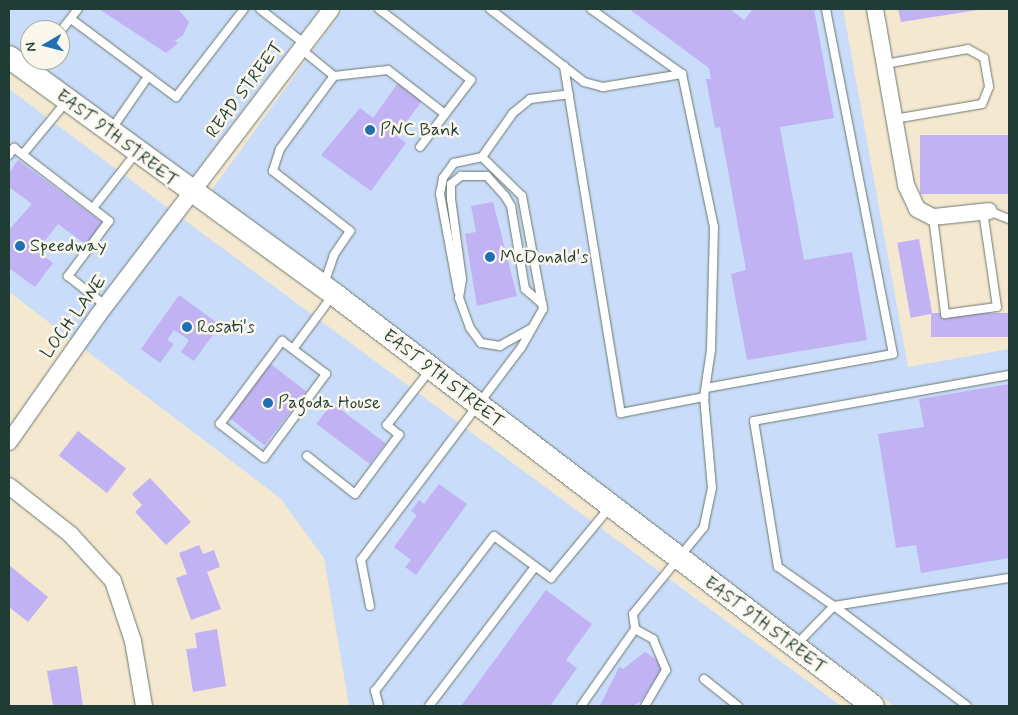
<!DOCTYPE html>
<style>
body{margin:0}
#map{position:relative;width:1018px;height:715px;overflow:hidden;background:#f5e8d1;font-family:Mynerve,sans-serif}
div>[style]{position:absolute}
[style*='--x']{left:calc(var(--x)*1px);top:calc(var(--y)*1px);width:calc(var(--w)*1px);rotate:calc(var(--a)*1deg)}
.built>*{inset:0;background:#c9dcf9}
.building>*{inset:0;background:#c0b2f3;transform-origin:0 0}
.roads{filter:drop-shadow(0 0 1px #6a796b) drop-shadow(0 0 1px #6a796b)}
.lane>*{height:8px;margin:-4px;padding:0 4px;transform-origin:4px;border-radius:4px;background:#fff}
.street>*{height:16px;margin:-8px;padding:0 8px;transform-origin:8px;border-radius:8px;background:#fff}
.secondary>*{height:22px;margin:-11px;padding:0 11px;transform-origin:11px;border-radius:11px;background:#fff}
.dots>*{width:14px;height:14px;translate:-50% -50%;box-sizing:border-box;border:2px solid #fbf7ec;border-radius:50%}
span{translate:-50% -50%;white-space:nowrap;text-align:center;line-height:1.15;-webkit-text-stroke:5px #fbf7ec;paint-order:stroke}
.street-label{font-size:18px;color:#1f3d34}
.poi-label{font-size:18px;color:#1f3d34}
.left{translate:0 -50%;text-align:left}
.frame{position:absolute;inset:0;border:10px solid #1f3d34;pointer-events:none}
.north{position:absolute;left:20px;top:20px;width:50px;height:50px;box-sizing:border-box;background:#fbf7ec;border:1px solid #a3ada2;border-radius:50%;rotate:262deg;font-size:14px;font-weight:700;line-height:20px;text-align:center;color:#1f3d34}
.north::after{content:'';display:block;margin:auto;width:18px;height:22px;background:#1f6fb2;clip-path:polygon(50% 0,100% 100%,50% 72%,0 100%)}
</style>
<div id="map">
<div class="built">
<i style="clip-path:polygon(evenodd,9px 9px,320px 9px,190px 180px,9px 47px,9px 9px,30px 30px,60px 30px,60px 60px,30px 60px,30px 30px)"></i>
<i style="clip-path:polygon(343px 9px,843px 9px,908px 367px,1009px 349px,1009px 706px,894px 706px,208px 195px)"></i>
<i style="clip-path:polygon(9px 89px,187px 222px,841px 706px,349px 706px,324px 558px,280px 498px,9px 292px)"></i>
</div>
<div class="building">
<i style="clip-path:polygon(99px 9px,178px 9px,189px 22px,183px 35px,175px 41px,178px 43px,166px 53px)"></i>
<i style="clip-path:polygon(629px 9px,730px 9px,744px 20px,753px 9px,814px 9px,834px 118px,780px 127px,804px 260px,852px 252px,867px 340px,747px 360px,731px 274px,746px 270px,720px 127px,715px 128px,706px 79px,711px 79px,709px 68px)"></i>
<i style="clip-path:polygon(898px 9px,978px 9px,978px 10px,901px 22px)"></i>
<i style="clip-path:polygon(400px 80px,424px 98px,396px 136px,406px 143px,371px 191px,321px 155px,360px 108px,373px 118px)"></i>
<i style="left:1009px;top:135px;width:59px;height:89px;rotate:90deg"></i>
<i style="clip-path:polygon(18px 160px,104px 224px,88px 246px,58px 224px,37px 251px,53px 263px,35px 287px,9px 268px,9px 230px,32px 204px,9px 187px,9px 173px)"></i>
<i style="clip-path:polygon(493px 202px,517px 296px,477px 306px,465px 234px,476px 232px,471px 206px)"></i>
<i style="left:919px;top:239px;width:76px;height:22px;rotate:80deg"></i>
<i style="clip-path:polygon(179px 295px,220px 325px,194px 361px,181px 352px,189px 340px,174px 330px,167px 340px,174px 344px,160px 363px,141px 349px)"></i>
<i style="left:1009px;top:313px;width:24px;height:78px;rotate:90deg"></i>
<i style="left:267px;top:361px;width:50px;height:68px;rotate:38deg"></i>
<i style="clip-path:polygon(1009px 384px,1009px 558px,921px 573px,916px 545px,896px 548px,878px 434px,924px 427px,919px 399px)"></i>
<i style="left:332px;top:403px;width:67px;height:26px;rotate:37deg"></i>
<i style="left:78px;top:431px;width:61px;height:31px;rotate:38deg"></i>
<i style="clip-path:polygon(150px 478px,191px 522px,166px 545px,135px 512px,142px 505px,132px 494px)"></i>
<i style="clip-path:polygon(439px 484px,467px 504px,416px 575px,405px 567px,411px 560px,394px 547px,417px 515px,411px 511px,419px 500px,424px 504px)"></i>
<i style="clip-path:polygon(199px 545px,203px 554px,214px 550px,220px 567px,207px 572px,221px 609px,191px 620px,176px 578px,187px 574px,179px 553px)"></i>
<i style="clip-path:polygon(9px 565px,48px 597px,28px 622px,9px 607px)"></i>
<i style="clip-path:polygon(546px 590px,592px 624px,566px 660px,577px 668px,550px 706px,461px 706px)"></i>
<i style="clip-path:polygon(217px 629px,226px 686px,193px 692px,186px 649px,197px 648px,195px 633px)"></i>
<i style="clip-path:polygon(645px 652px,665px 665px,641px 701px,633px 706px,600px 706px,619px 667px,623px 669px)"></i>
<i style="clip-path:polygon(77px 666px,83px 706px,53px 706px,47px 671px)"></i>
</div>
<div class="roads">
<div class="lane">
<i style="--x:260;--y:9;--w:57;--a:37.9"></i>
<i style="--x:379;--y:9;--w:116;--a:37.7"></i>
<i style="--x:471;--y:80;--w:84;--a:127.3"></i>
<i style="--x:490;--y:9;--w:119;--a:37.8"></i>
<i style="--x:584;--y:82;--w:20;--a:15"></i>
<i style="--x:603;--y:87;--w:80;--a:-9.3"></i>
<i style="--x:682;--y:74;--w:156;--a:78.2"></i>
<i style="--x:714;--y:227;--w:123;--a:91.4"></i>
<i style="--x:711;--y:350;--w:48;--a:98.5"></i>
<i style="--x:704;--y:397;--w:91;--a:85"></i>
<i style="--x:712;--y:488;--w:40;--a:102"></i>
<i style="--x:704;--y:527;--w:112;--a:129.2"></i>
<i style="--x:633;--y:614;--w:15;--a:82"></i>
<i style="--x:635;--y:629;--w:94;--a:125"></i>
<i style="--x:591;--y:9;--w:112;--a:35.5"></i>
<i style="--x:71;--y:19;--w:131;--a:36.6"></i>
<i style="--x:176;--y:97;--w:111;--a:-52.3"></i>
<i style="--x:60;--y:32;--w:29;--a:-52"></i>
<i style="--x:301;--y:49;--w:43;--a:39.3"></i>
<i style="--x:334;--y:76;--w:91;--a:126.5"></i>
<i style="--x:280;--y:149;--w:23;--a:108"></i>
<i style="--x:273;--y:171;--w:98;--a:37.9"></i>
<i style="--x:350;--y:231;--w:29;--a:124"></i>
<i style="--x:334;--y:255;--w:31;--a:109"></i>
<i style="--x:885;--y:64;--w:84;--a:-10.2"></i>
<i style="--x:968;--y:49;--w:18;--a:29"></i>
<i style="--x:984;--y:58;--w:29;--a:80"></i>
<i style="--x:989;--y:87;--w:18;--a:112"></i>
<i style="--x:982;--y:104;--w:89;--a:170.3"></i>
<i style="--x:564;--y:66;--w:352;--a:80.7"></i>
<i style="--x:621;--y:413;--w:85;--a:-10.9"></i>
<i style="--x:334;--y:76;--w:54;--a:-6.3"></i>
<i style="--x:388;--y:70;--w:72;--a:37.7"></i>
<i style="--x:111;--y:130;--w:63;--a:-55.3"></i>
<i style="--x:23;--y:154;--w:67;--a:-50.4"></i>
<i style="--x:9;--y:155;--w:9;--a:-54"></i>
<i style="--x:14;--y:148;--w:120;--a:37.5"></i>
<i style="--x:109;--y:221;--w:69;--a:126.7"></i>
<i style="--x:68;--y:276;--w:48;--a:38.3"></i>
<i style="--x:93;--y:208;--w:70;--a:-52"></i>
<i style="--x:989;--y:211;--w:22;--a:22"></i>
<i style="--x:933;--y:217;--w:98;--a:82.9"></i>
<i style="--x:945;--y:314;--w:52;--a:-7.7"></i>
<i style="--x:997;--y:307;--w:97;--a:-98.3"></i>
<i style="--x:458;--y:291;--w:99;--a:-100.5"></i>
<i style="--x:440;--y:194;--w:16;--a:-79"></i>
<i style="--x:443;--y:178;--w:19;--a:-54"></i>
<i style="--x:454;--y:163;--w:29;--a:-12"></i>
<i style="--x:482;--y:157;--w:54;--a:-54.8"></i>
<i style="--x:513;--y:113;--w:22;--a:-39"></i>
<i style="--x:530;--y:99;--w:39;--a:-7"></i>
<i style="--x:532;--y:328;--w:37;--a:151"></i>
<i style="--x:500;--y:346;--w:19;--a:-171"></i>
<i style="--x:481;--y:343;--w:19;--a:-126"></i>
<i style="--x:470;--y:328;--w:32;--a:-110"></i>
<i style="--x:459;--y:298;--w:19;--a:-81"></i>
<i style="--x:462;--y:279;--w:81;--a:-97.8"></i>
<i style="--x:451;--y:199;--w:15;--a:-90"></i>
<i style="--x:451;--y:184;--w:13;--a:-39"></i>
<i style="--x:461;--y:176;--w:26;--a:0"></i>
<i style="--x:487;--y:176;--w:27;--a:48"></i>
<i style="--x:505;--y:196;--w:12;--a:59"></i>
<i style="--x:511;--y:206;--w:84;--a:80.4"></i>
<i style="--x:525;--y:289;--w:23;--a:41"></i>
<i style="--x:282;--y:341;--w:55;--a:36.9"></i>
<i style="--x:326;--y:374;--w:104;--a:126.4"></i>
<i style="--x:264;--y:458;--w:56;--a:-142.3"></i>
<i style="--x:220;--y:424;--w:104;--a:-53.2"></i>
<i style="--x:293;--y:349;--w:67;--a:-53.5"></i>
<i style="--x:1009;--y:375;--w:259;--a:169.8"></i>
<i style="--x:754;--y:421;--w:148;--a:80.7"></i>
<i style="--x:778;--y:567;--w:68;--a:34.9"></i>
<i style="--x:834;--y:606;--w:177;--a:-9.1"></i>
<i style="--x:706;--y:388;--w:190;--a:-10.3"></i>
<i style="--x:893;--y:354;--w:351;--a:-101"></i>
<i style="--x:307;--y:456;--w:61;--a:38.4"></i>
<i style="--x:355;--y:494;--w:74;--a:-53.3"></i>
<i style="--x:399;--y:435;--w:16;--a:-140"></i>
<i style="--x:387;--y:425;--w:70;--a:-52"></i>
<i style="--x:370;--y:606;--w:47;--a:-101.1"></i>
<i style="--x:361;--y:560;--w:266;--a:-53"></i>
<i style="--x:521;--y:348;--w:45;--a:-60.6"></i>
<i style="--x:543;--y:309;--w:115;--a:-100.5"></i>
<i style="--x:522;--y:196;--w:56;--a:-135.7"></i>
<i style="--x:635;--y:629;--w:21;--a:29"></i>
<i style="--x:653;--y:639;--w:34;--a:67"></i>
<i style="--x:666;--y:670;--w:42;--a:120.3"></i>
<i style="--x:797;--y:644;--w:53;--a:-45.8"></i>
<i style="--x:834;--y:606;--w:166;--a:36.9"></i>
<i style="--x:704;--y:679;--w:43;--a:38.5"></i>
<i style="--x:379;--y:706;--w:16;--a:-105"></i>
<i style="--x:375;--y:691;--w:195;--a:-52.5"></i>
<i style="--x:494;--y:536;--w:71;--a:36.4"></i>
<i style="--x:551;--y:578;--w:92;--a:-50.3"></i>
<i style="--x:429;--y:706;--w:175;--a:-52.7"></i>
</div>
<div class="street">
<i style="--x:875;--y:9;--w:179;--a:80"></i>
<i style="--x:906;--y:185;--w:26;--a:65"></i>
<i style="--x:917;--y:209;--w:18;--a:27"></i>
<i style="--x:933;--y:217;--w:56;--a:-6.1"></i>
<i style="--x:9;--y:442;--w:156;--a:-54.9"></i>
<i style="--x:99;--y:314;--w:383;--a:-52.7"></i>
<i style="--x:9;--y:486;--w:78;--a:38.2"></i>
<i style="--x:70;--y:534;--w:64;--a:47.5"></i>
<i style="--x:113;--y:581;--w:63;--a:71.6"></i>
<i style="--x:133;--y:641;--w:66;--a:80.4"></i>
</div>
<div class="secondary">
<i style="--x:9;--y:57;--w:402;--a:36.1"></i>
<i style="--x:334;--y:294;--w:678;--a:37.39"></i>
</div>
</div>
<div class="dots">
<i style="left:370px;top:130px;background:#1f6fb2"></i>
<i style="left:20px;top:246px;background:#1f6fb2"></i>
<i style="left:490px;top:257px;background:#1f6fb2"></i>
<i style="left:187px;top:327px;background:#1f6fb2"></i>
<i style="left:268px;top:403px;background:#1f6fb2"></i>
</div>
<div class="street-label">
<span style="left:245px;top:90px;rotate:-53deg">READ STREET</span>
<span style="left:117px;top:138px;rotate:37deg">EAST 9TH STREET</span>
<span style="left:74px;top:317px;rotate:-54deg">LOCH LANE</span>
<span style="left:443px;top:379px;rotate:38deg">EAST 9TH STREET</span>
<span style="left:765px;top:625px;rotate:37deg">EAST 9TH STREET</span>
</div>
<div class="poi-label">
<span class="left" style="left:380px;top:130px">PNC Bank</span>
<span class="left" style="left:30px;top:246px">Speedway</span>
<span class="left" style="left:500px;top:257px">McDonald's</span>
<span class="left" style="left:197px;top:327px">Rosati's</span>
<span class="left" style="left:278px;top:403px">Pagoda House</span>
</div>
<div class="frame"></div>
<div class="north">N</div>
</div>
